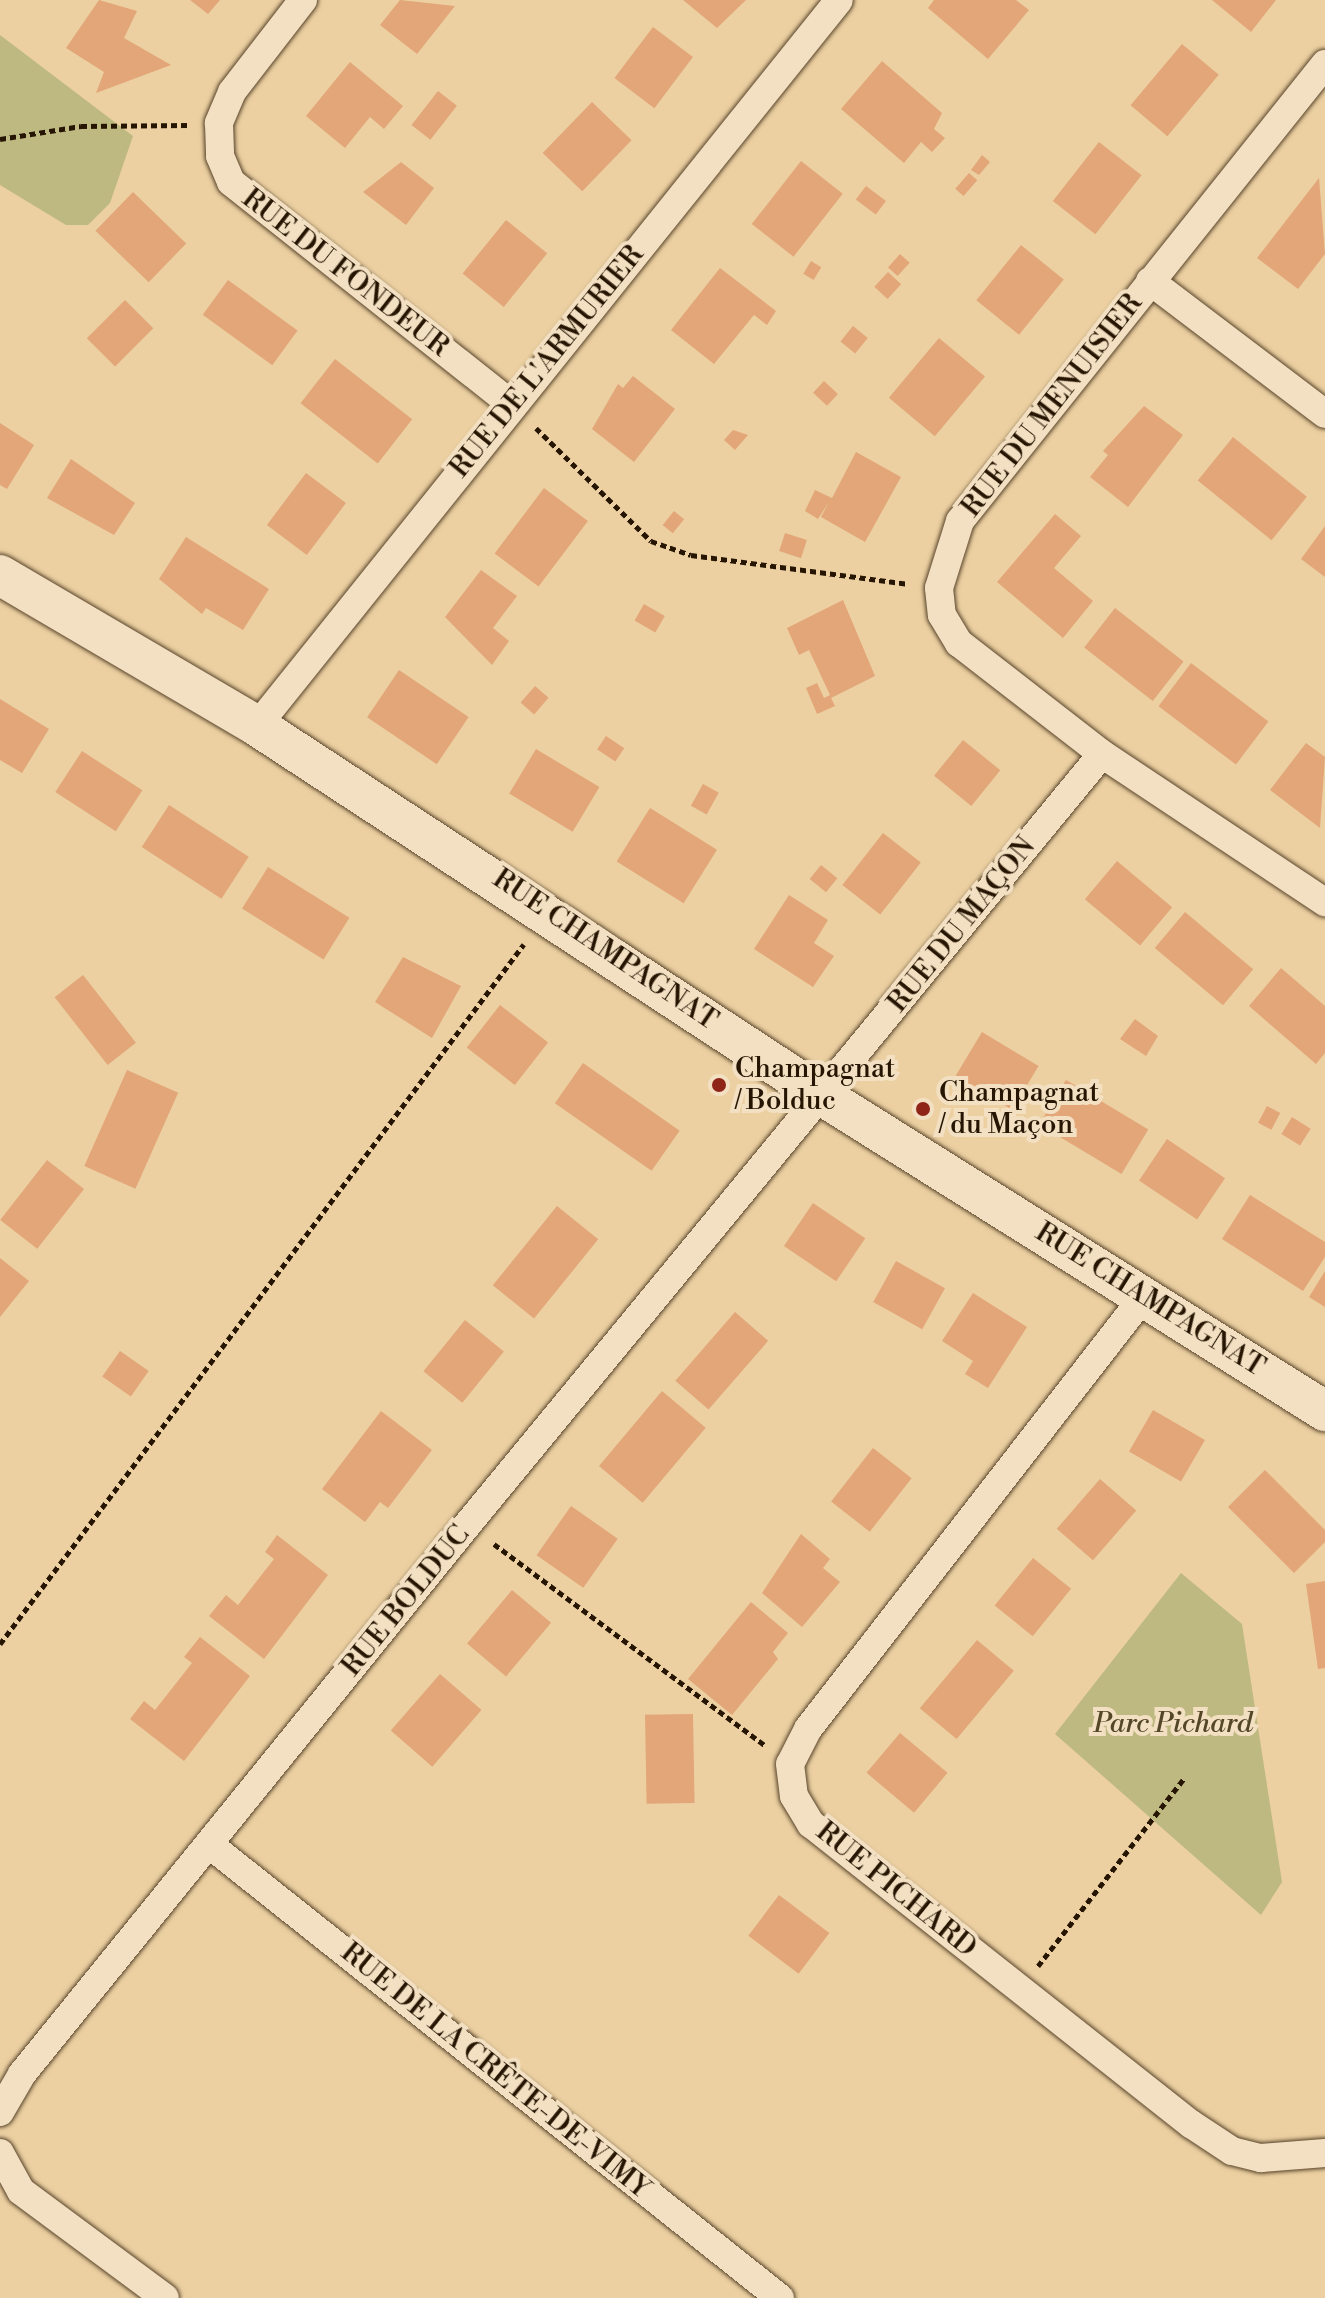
<!DOCTYPE html>
<meta charset="utf-8">
<style>
body{margin:0}
#map{position:relative;width:1325px;height:2298px;overflow:hidden;background:#ecd0a2;font-family:"Libre Bodoni",serif}
div>[style]{position:absolute}
[style*='--x']{left:calc(var(--x)*1px);top:calc(var(--y)*1px);width:calc(var(--w)*1px);rotate:calc(var(--a)*1deg)}
.green>*{inset:0;background:#beb980}
.building>*{inset:0;background:#e2a678;transform-origin:0 0}
.path>*{height:5px;margin-top:-2.5px;transform-origin:0;background:repeating-linear-gradient(90deg,#261502 0 6px,transparent 0 10px)}
.roads{filter:drop-shadow(0 0 2px #58442a) drop-shadow(0 0 2px #58442a)}
.street>*{height:28px;margin:-14px;padding:0 14px;transform-origin:14px;border-radius:14px;background:#f3e0c3}
.secondary>*{height:40px;margin:-20px;padding:0 20px;transform-origin:20px;border-radius:20px;background:#f3e0c3}
.dots>*{width:22px;height:22px;translate:-50% -50%;box-sizing:border-box;border:4px solid #f3e0c3;border-radius:50%}
span{translate:-50% -50%;white-space:nowrap;text-align:center;line-height:1.15;-webkit-text-stroke:8px #f3e0c3;paint-order:stroke}
.street-label{font-size:28px;color:#261502}
.poi-label{font-size:28px;color:#261502}
.left{translate:0 -50%;text-align:left}
.park-label{font-size:28px;color:#544628;font-style:italic}
</style>
<div id="map">
<div class="green">
<i style="clip-path:polygon(0 35px,133px 136px,110px 203px,88px 225px,66px 225px,0 185px)"></i>
<i style="clip-path:polygon(1181px 1573px,1242px 1624px,1282px 1882px,1261px 1915px,1055px 1734px)"></i>
</div>
<div class="building">
<i style="clip-path:polygon(99px 0,137px 11px,124px 38px,171px 65px,96px 93px,104px 72px,66px 48px)"></i>
<i style="clip-path:polygon(190px 0,220px 0,208px 14px)"></i>
<i style="clip-path:polygon(400px 0,455px 6px,417px 54px,380px 25px)"></i>
<i style="clip-path:polygon(683px 0,746px 0,717px 28px)"></i>
<i style="clip-path:polygon(934px 0,1016px 0,1029px 10px,988px 59px,928px 8px)"></i>
<i style="clip-path:polygon(1212px 0,1276px 0,1251px 32px)"></i>
<i style="left:653px;top:27px;width:50px;height:64px;rotate:37deg"></i>
<i style="left:1182px;top:44px;width:48px;height:80px;rotate:40deg"></i>
<i style="clip-path:polygon(882px 61px,942px 113px,934px 129px,945px 138px,932px 152px,921px 142px,904px 163px,841px 109px)"></i>
<i style="clip-path:polygon(350px 62px,403px 106px,384px 129px,370px 117px,345px 148px,306px 116px)"></i>
<i style="left:438px;top:91px;width:24px;height:43px;rotate:38deg"></i>
<i style="left:592px;top:102px;width:55px;height:71px;rotate:44deg"></i>
<i style="left:1099px;top:142px;width:54px;height:75px;rotate:38deg"></i>
<i style="clip-path:polygon(982px 155px,990px 162px,979px 175px,971px 170px)"></i>
<i style="left:801px;top:161px;width:53px;height:80px;rotate:38deg"></i>
<i style="clip-path:polygon(401px 162px,434px 188px,406px 225px,363px 192px)"></i>
<i style="left:969px;top:173px;width:11px;height:21px;rotate:41deg"></i>
<i style="clip-path:polygon(1319px 178px,1325px 254px,1298px 289px,1257px 258px)"></i>
<i style="left:866px;top:186px;width:25px;height:17px;rotate:37deg"></i>
<i style="left:133px;top:192px;width:74px;height:54px;rotate:44deg"></i>
<i style="left:506px;top:220px;width:53px;height:69px;rotate:39deg"></i>
<i style="left:1021px;top:245px;width:55px;height:71px;rotate:39deg"></i>
<i style="left:900px;top:254px;width:13px;height:18px;rotate:42deg"></i>
<i style="left:811px;top:261px;width:12px;height:15px;rotate:31deg"></i>
<i style="clip-path:polygon(720px 268px,776px 311px,767px 325px,754px 315px,714px 364px,671px 330px)"></i>
<i style="left:888px;top:272px;width:18px;height:20px;rotate:43deg"></i>
<i style="left:228px;top:280px;width:86px;height:43px;rotate:36deg"></i>
<i style="left:125px;top:300px;width:40px;height:54px;rotate:45deg"></i>
<i style="left:853px;top:326px;width:19px;height:20px;rotate:39deg"></i>
<i style="left:939px;top:338px;width:60px;height:78px;rotate:40deg"></i>
<i style="left:335px;top:359px;width:98px;height:56px;rotate:38deg"></i>
<i style="clip-path:polygon(633px 376px,675px 409px,634px 462px,592px 429px,618px 384px,623px 388px)"></i>
<i style="left:824px;top:381px;width:19px;height:16px;rotate:43deg"></i>
<i style="clip-path:polygon(1144px 406px,1183px 435px,1128px 507px,1090px 477px,1108px 455px,1103px 451px)"></i>
<i style="clip-path:polygon(0 423px,34px 445px,7px 489px,0 485px)"></i>
<i style="clip-path:polygon(733px 430px,748px 435px,735px 450px,724px 440px)"></i>
<i style="left:1233px;top:437px;width:95px;height:56px;rotate:39deg"></i>
<i style="clip-path:polygon(856px 452px,901px 477px,865px 542px,821px 517px,829px 502px,818px 519px,805px 511px,815px 490px,832px 498px)"></i>
<i style="clip-path:polygon(71px 459px,135px 503px,114px 535px,47px 498px)"></i>
<i style="left:306px;top:473px;width:50px;height:65px;rotate:37deg"></i>
<i style="left:544px;top:488px;width:55px;height:82px;rotate:37deg"></i>
<i style="left:674px;top:511px;width:13px;height:18px;rotate:39deg"></i>
<i style="clip-path:polygon(1055px 514px,1081px 536px,1054px 568px,1093px 601px,1063px 638px,997px 582px)"></i>
<i style="clip-path:polygon(1325px 526px,1325px 577px,1301px 559px)"></i>
<i style="left:785px;top:533px;width:23px;height:19px;rotate:18deg"></i>
<i style="clip-path:polygon(186px 537px,269px 589px,243px 630px,206px 608px,202px 614px,159px 579px)"></i>
<i style="clip-path:polygon(481px 570px,517px 596px,493px 628px,509px 641px,492px 665px,445px 617px)"></i>
<i style="clip-path:polygon(843px 600px,875px 676px,831px 698px,835px 706px,817px 714px,806px 688px,817px 683px,824px 698px,830px 695px,809px 650px,799px 655px,787px 628px)"></i>
<i style="left:644px;top:604px;width:24px;height:19px;rotate:30deg"></i>
<i style="left:1115px;top:608px;width:87px;height:50px;rotate:38deg"></i>
<i style="left:1191px;top:663px;width:97px;height:54px;rotate:37deg"></i>
<i style="left:399px;top:670px;width:84px;height:57px;rotate:34deg"></i>
<i style="left:535px;top:686px;width:18px;height:22px;rotate:41deg"></i>
<i style="clip-path:polygon(0 699px,49px 729px,22px 773px,0 760px)"></i>
<i style="left:606px;top:736px;width:22px;height:16px;rotate:34deg"></i>
<i style="left:963px;top:740px;width:48px;height:46px;rotate:39deg"></i>
<i style="clip-path:polygon(1306px 743px,1325px 757px,1320px 828px,1270px 790px)"></i>
<i style="left:536px;top:749px;width:74px;height:52px;rotate:31deg"></i>
<i style="left:82px;top:751px;width:72px;height:49px;rotate:33deg"></i>
<i style="left:703px;top:784px;width:18px;height:25px;rotate:29deg"></i>
<i style="left:169px;top:805px;width:95px;height:50px;rotate:33deg"></i>
<i style="left:650px;top:808px;width:79px;height:63px;rotate:32deg"></i>
<i style="left:883px;top:833px;width:48px;height:66px;rotate:38deg"></i>
<i style="left:1117px;top:861px;width:72px;height:50px;rotate:40deg"></i>
<i style="left:821px;top:865px;width:21px;height:18px;rotate:39deg"></i>
<i style="left:268px;top:867px;width:96px;height:49px;rotate:32deg"></i>
<i style="clip-path:polygon(789px 895px,828px 920px,814px 943px,834px 956px,813px 987px,754px 949px)"></i>
<i style="left:1185px;top:912px;width:89px;height:47px;rotate:40deg"></i>
<i style="clip-path:polygon(403px 957px,461px 986px,432px 1038px,375px 1002px)"></i>
<i style="clip-path:polygon(1281px 968px,1325px 1006px,1325px 1053px,1316px 1064px,1249px 1006px)"></i>
<i style="left:83px;top:975px;width:86px;height:36px;rotate:52deg"></i>
<i style="left:500px;top:1005px;width:61px;height:54px;rotate:38deg"></i>
<i style="clip-path:polygon(1135px 1019px,1158px 1036px,1146px 1056px,1120px 1039px)"></i>
<i style="left:982px;top:1032px;width:66px;height:51px;rotate:31deg"></i>
<i style="left:583px;top:1063px;width:118px;height:49px;rotate:35deg"></i>
<i style="left:127px;top:1070px;width:56px;height:105px;rotate:24deg"></i>
<i style="left:1066px;top:1080px;width:96px;height:52px;rotate:31deg"></i>
<i style="left:1267px;top:1106px;width:15px;height:19px;rotate:28deg"></i>
<i style="left:1292px;top:1117px;width:22px;height:20px;rotate:32deg"></i>
<i style="left:1167px;top:1139px;width:70px;height:50px;rotate:34deg"></i>
<i style="left:47px;top:1160px;width:47px;height:76px;rotate:38deg"></i>
<i style="clip-path:polygon(1250px 1195px,1325px 1242px,1325px 1257px,1303px 1291px,1222px 1239px)"></i>
<i style="left:813px;top:1203px;width:63px;height:52px;rotate:34deg"></i>
<i style="left:557px;top:1206px;width:53px;height:102px;rotate:39deg"></i>
<i style="clip-path:polygon(0 1258px,29px 1281px,0 1317px)"></i>
<i style="left:896px;top:1261px;width:56px;height:47px;rotate:29deg"></i>
<i style="clip-path:polygon(1325px 1271px,1325px 1307px,1309px 1297px)"></i>
<i style="clip-path:polygon(973px 1293px,1027px 1327px,988px 1388px,965px 1374px,973px 1361px,942px 1341px)"></i>
<i style="left:735px;top:1312px;width:44px;height:91px;rotate:41deg"></i>
<i style="left:465px;top:1320px;width:50px;height:66px;rotate:39deg"></i>
<i style="left:120px;top:1351px;width:35px;height:31px;rotate:35deg"></i>
<i style="left:662px;top:1391px;width:57px;height:98px;rotate:40deg"></i>
<i style="left:1153px;top:1410px;width:60px;height:48px;rotate:30deg"></i>
<i style="clip-path:polygon(381px 1411px,432px 1450px,388px 1508px,380px 1502px,365px 1522px,322px 1489px)"></i>
<i style="left:873px;top:1448px;width:49px;height:68px;rotate:38deg"></i>
<i style="clip-path:polygon(1265px 1470px,1325px 1530px,1325px 1542px,1294px 1573px,1228px 1507px)"></i>
<i style="left:1100px;top:1479px;width:48px;height:66px;rotate:41deg"></i>
<i style="left:571px;top:1506px;width:57px;height:60px;rotate:35deg"></i>
<i style="clip-path:polygon(801px 1534px,830px 1559px,823px 1568px,840px 1582px,802px 1627px,762px 1593px)"></i>
<i style="clip-path:polygon(277px 1535px,328px 1575px,264px 1659px,209px 1616px,226px 1595px,238px 1605px,274px 1559px,265px 1552px)"></i>
<i style="left:1033px;top:1558px;width:49px;height:61px;rotate:39deg"></i>
<i style="clip-path:polygon(1325px 1581px,1325px 1668px,1318px 1669px,1306px 1584px)"></i>
<i style="left:512px;top:1590px;width:51px;height:70px;rotate:40deg"></i>
<i style="clip-path:polygon(751px 1602px,788px 1633px,773px 1652px,778px 1659px,732px 1715px,688px 1679px)"></i>
<i style="clip-path:polygon(200px 1637px,250px 1676px,184px 1761px,130px 1719px,144px 1701px,155px 1710px,192px 1663px,184px 1657px)"></i>
<i style="left:977px;top:1640px;width:48px;height:89px;rotate:40deg"></i>
<i style="left:440px;top:1674px;width:55px;height:75px;rotate:41deg"></i>
<i style="left:693px;top:1714px;width:89px;height:48px;rotate:89deg"></i>
<i style="left:900px;top:1733px;width:62px;height:52px;rotate:40deg"></i>
<i style="left:779px;top:1895px;width:63px;height:51px;rotate:37deg"></i>
</div>
<div class="path">
<i style="--x:0;--y:139;--w:82;--a:-9.1"></i>
<i style="--x:81;--y:126;--w:109;--a:-0.5"></i>
<i style="--x:536;--y:428;--w:161;--a:44.5"></i>
<i style="--x:651;--y:541;--w:42;--a:19.3"></i>
<i style="--x:691;--y:555;--w:218;--a:7.6"></i>
<i style="--x:494;--y:1544;--w:337;--a:36.6"></i>
<i style="--x:0;--y:1644;--w:874;--a:-53.18"></i>
<i style="--x:1038;--y:1966;--w:239;--a:-52.1"></i>
</div>
<div class="roads">
<div class="street">
<i style="--x:303;--y:0;--w:116;--a:127.7"></i>
<i style="--x:232;--y:92;--w:34;--a:113"></i>
<i style="--x:219;--y:123;--w:33;--a:88"></i>
<i style="--x:220;--y:156;--w:28;--a:67"></i>
<i style="--x:231;--y:182;--w:359;--a:38.4"></i>
<i style="--x:1325;--y:64;--w:585;--a:128.61"></i>
<i style="--x:960;--y:521;--w:70;--a:107.4"></i>
<i style="--x:939;--y:588;--w:27;--a:84"></i>
<i style="--x:942;--y:615;--w:33;--a:59"></i>
<i style="--x:959;--y:643;--w:181;--a:37.8"></i>
<i style="--x:1102;--y:754;--w:268;--a:33.6"></i>
<i style="--x:1150;--y:281;--w:220;--a:37.2"></i>
<i style="--x:257;--y:726;--w:930;--a:-51.28"></i>
<i style="--x:1145;--y:1295;--w:549;--a:127.83"></i>
<i style="--x:808;--y:1729;--w:39;--a:117"></i>
<i style="--x:790;--y:1764;--w:32;--a:83"></i>
<i style="--x:794;--y:1796;--w:33;--a:59"></i>
<i style="--x:811;--y:1824;--w:484;--a:38.3"></i>
<i style="--x:1191;--y:2124;--w:49;--a:33.4"></i>
<i style="--x:1232;--y:2151;--w:30;--a:14"></i>
<i style="--x:1261;--y:2158;--w:64;--a:-4.5"></i>
<i style="--x:210;--y:1845;--w:728;--a:38.48"></i>
<i style="--x:0;--y:2112;--w:44;--a:-59.9"></i>
<i style="--x:22;--y:2074;--w:708;--a:-50.96"></i>
<i style="--x:468;--y:1524;--w:997;--a:-50.53"></i>
<i style="--x:0;--y:2153;--w:43;--a:61.1"></i>
<i style="--x:21;--y:2191;--w:179;--a:36.6"></i>
</div>
<div class="secondary">
<i style="--x:0;--y:575;--w:298;--a:30.4"></i>
<i style="--x:257;--y:726;--w:674;--a:33.19"></i>
<i style="--x:821;--y:1095;--w:595;--a:32.09"></i>
</div>
</div>
<div class="dots">
<i style="left:719px;top:1085px;background:#8f2418"></i>
<i style="left:923px;top:1109px;background:#8f2418"></i>
</div>
<div class="street-label">
<span style="left:345px;top:273px;rotate:38deg">RUE DU FONDEUR</span>
<span style="left:547px;top:362px;rotate:-51deg">RUE DE L'ARMURIER</span>
<span style="left:1052px;top:406px;rotate:-52deg">RUE DU MENUISIER</span>
<span style="left:962px;top:925px;rotate:-51deg">RUE DU MAÇON</span>
<span style="left:605px;top:950px;rotate:34deg">RUE CHAMPAGNAT</span>
<span style="left:1150px;top:1300px;rotate:32deg">RUE CHAMPAGNAT</span>
<span style="left:406px;top:1601px;rotate:-51deg">RUE BOLDUC</span>
<span style="left:896px;top:1890px;rotate:39deg">RUE PICHARD</span>
<span style="left:495px;top:2071px;rotate:39deg">RUE DE LA CRÊTE-DE-VIMY</span>
</div>
<div class="poi-label">
<span class="left" style="left:735px;top:1085px">Champagnat<br>/ Bolduc</span>
<span class="left" style="left:939px;top:1109px">Champagnat<br>/ du Maçon</span>
</div>
<div class="park-label">
<span style="left:1173px;top:1724px">Parc Pichard</span>
</div>
</div>
